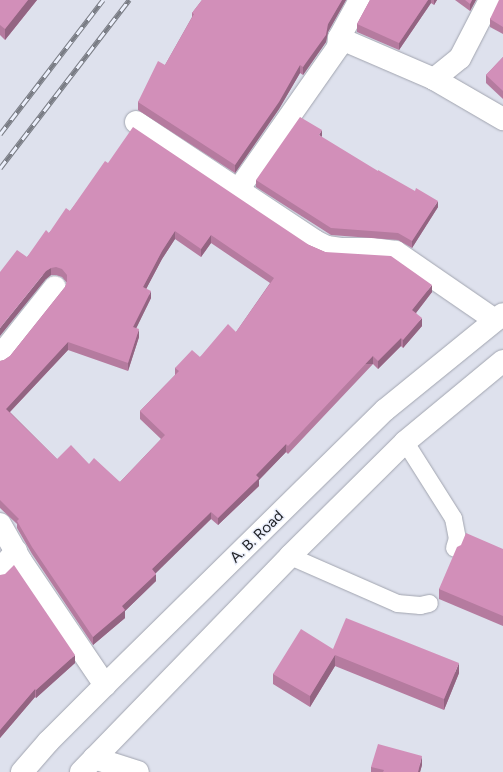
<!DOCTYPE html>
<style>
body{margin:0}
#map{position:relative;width:503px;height:772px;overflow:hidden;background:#dee1ed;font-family:Figtree,sans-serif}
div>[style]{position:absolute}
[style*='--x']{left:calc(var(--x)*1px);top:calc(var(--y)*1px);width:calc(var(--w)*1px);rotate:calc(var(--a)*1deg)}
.roads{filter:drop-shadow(0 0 1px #a1a4af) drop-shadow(0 0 1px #a1a4af)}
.service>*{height:17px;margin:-8.5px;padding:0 8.5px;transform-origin:8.5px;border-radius:8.5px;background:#fff}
.minor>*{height:22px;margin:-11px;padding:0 11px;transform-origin:11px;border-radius:11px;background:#fff}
.secondary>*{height:22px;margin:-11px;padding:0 11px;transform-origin:11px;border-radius:11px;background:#fff}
.rail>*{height:4.5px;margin-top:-2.25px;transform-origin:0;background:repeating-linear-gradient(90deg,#ebeffb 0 9px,#797c84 0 18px);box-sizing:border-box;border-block:1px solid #797c84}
.wall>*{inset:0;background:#b57b9f}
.shaded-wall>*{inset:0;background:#936482;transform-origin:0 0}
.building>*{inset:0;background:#d28fb9}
span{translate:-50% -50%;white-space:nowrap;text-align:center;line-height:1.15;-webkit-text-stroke:3px #ebeffb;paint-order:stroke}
.street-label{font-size:15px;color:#1f2125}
</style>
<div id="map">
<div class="roads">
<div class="service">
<i style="--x:405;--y:442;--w:90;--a:57.7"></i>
<i style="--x:453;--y:518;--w:20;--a:79"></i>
<i style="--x:457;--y:538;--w:10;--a:107"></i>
<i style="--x:290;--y:556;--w:117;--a:23.7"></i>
<i style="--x:397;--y:603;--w:23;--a:5"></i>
<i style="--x:420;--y:605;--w:9;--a:-13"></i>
</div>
<div class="minor">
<i style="--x:339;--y:38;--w:103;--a:23.3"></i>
<i style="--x:434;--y:79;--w:80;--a:30.1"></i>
<i style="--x:434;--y:79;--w:33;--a:-39"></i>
<i style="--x:460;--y:58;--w:65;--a:-62.7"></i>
<i style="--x:136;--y:122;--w:215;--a:33.6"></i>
<i style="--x:315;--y:241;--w:13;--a:27"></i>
<i style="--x:327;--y:247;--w:14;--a:8"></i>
<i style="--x:341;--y:249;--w:31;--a:0"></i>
<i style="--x:372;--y:249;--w:24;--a:7"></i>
<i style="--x:396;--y:252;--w:120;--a:34.5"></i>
<i style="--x:238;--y:190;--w:174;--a:-55"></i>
<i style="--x:338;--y:47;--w:9;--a:-84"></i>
<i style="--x:339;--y:38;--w:43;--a:-61.1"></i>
<i style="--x:0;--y:356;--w:88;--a:-51.4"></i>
<i style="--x:0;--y:524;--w:43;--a:60.4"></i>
<i style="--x:21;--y:561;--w:150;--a:55.9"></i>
<i style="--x:0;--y:570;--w:25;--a:-50"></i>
<i style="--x:94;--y:758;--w:46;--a:17.7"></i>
</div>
<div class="secondary">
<i style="--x:22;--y:772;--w:40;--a:-49"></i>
<i style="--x:48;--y:742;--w:81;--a:-45"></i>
<i style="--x:105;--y:685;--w:392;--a:-44.5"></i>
<i style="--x:385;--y:410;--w:152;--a:-39.1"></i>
<i style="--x:81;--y:772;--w:301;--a:-45.9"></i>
<i style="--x:290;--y:556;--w:162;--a:-44.7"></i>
<i style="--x:405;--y:442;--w:127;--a:-39.6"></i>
</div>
</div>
<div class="rail">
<i style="--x:0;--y:134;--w:169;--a:-52.5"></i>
<i style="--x:0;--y:168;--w:212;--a:-52.5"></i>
</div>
<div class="wall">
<i style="clip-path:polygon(0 0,37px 0,5px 40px,0 35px)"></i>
<i style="clip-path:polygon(202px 0,346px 0,328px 32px,326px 42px,303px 75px,300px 73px,279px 109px,235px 173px,138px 110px,138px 102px,165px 65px,192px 17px,192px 13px)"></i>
<i style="clip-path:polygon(370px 0,437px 0,434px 5px,431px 3px,399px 50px,357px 32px,357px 24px)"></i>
<i style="clip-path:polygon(455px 0,476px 0,470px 11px)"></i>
<i style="clip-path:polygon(503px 0,503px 34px,490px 27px,490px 19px)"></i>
<i style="clip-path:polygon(503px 57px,503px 99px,486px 83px,486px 75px)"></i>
<i style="clip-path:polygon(evenodd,108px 163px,309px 245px,325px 252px,432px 292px,416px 313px,422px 326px,403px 348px,401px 346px,378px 369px,373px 364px,288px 454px,286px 452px,259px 480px,259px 486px,218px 525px,211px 519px,155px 573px,156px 581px,125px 611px,125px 618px,93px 645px,32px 554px,17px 528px,17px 524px,0 508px,0 361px,4px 360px,10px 356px,65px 287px,67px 283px,62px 277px,56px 275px,51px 275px,46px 279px,27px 257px,49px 233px,70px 211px,108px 163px,175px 239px,201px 257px,211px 243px,270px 283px,236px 332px,200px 357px,175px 368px,175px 375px,140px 411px,140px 419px,161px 439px,120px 482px,89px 464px,57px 459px,10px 412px,68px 350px,128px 371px,139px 337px,136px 328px,151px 298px,146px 289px,162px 259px,175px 239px)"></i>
<i style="clip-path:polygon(256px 180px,438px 207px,412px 248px,398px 240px,331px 235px,256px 187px)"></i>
<i style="clip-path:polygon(503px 549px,503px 626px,439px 599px,439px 589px)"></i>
<i style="clip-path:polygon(0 575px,75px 663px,36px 698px,35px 697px,0 738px)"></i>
<i style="clip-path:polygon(333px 649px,459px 673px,444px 710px,335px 666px,310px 707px,273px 684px,273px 674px)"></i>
<i style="clip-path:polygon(422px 765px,420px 772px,371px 772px,371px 767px)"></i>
</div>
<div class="shaded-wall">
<i style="clip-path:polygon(28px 0,37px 0,5px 40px,5px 29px)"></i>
<i style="clip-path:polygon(342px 0,346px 0,328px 32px,326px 42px,303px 75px,303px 67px)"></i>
<i style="clip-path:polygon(428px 0,431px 0,431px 3px,399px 50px,399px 43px)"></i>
<i style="clip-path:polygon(434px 0,437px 0,434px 5px)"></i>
<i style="clip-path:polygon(472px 0,476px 0,470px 11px,470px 4px)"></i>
<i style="clip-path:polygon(300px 65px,300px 73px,279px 109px,235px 173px,235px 165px)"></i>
<i style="clip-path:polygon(322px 130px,322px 137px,319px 135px)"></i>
<i style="clip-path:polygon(438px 201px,438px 207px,412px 248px,412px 241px)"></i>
<i style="clip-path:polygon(175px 231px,175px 239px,162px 259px,143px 295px,143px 287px,162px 251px)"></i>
<i style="clip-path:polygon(211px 235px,211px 243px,201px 257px,201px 249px)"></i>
<i style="clip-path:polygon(51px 268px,51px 275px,46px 279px,0 336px,0 328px,46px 271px)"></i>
<i style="clip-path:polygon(432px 285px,432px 292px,412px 318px,412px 310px)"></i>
<i style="clip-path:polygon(151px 291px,151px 298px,133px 335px,133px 327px)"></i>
<i style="clip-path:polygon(422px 318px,422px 326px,403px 348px,403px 340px)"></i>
<i style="clip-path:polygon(139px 329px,139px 337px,128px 371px,128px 363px)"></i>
<i style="clip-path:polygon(401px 338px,401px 346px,378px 369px,378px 361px)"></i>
<i style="clip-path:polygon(68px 342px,68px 350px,6px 416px,6px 409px)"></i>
<i style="left:373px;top:356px;width:8px;height:124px;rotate:90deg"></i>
<i style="clip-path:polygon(286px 444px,286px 452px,259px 480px,259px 486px,218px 525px,218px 518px,256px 475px)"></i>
<i style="clip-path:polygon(211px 512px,211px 519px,152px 577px,152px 569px)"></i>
<i style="clip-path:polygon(156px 574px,156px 581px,125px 611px,125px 618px,93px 645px,93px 637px,122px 606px)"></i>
<i style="clip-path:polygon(75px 655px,75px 663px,36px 698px,36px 690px)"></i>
<i style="clip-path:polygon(335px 655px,335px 666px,310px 707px,310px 696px)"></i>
<i style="clip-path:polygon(459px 663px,459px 673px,444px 710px,444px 699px)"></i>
<i style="clip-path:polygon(35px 689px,35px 697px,0 738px,0 730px)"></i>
<i style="clip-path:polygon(422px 756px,422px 765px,420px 772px,418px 772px)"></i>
</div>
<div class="building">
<i style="clip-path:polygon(0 0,28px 0,5px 29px,0 25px)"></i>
<i style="clip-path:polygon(202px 0,342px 0,328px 24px,326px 35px,303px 67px,300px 65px,279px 102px,235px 165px,138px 102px,158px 61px,165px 65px,194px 14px,192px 13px)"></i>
<i style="clip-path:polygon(370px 0,428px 0,399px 43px,357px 24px)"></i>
<i style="clip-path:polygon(465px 0,472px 0,470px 4px)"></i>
<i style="clip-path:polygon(499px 0,503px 0,503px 27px,490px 19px)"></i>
<i style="clip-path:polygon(503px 57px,503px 91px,486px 75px)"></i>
<i style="clip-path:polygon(300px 117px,322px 130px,319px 135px,378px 171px,378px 170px,415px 191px,416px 188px,438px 201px,412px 241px,398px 233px,331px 228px,256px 180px)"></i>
<i style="clip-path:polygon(evenodd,133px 127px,309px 245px,325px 252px,391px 256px,432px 285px,412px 310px,422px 318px,403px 340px,401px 338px,378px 361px,373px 356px,288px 446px,286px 444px,256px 475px,259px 478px,218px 518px,211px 512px,152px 569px,156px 574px,122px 606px,125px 610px,93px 637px,32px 547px,17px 521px,19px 519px,0 500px,0 361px,4px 360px,10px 356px,65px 287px,67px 281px,67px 275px,62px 269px,56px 267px,51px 268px,46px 271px,0 328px,0 272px,17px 250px,27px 257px,46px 230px,49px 233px,66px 208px,70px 211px,105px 161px,108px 163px,133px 127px,175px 231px,201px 249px,211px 235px,274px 278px,236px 332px,228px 324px,200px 357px,192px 350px,175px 368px,179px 371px,140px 411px,165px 435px,120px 482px,94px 458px,89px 464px,71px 445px,57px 459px,6px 409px,68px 342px,128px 363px,139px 329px,133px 327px,151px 291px,143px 287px,162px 251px,175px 231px)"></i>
<i style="clip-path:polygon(466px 533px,503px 549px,503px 616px,439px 589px,457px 547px,461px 545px)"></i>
<i style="clip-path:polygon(14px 565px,75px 655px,36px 690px,35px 689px,0 730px,0 575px,5px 574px)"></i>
<i style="clip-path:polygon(346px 618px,459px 663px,444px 699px,335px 655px,310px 696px,273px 674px,301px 629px,333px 649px)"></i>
<i style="clip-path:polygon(378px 744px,422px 756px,418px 772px,383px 772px,384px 770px,371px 767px)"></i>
</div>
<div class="street-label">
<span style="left:257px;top:537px;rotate:-44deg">A. B. Road</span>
</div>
</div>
